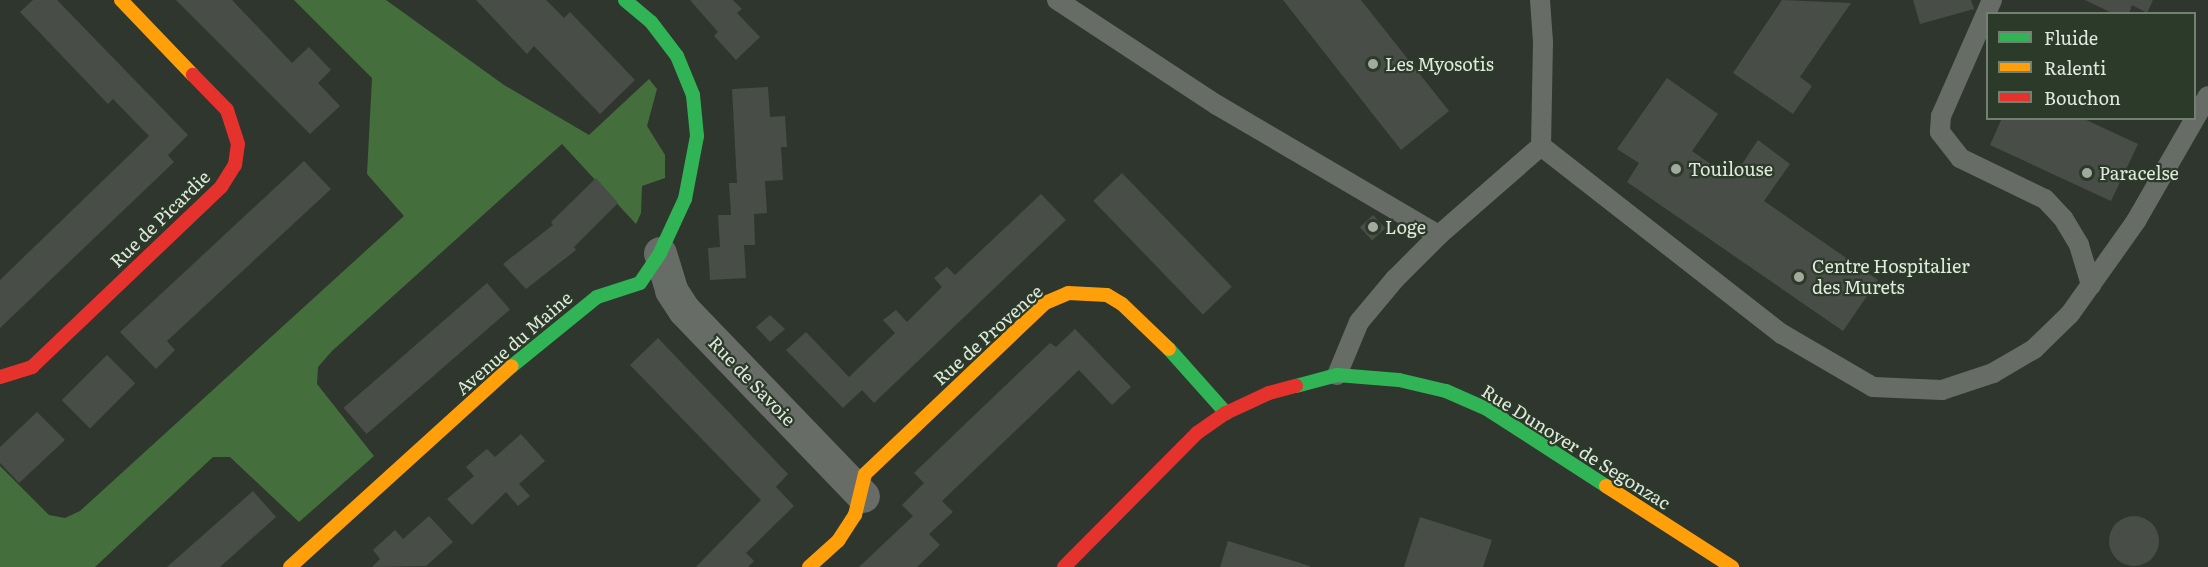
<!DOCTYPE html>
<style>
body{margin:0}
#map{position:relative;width:2208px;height:567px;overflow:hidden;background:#2f362d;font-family:Literata,serif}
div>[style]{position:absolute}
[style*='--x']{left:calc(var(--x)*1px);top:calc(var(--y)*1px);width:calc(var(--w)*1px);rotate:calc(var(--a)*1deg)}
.forest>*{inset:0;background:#456e3d}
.building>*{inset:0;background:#484e47;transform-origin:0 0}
.round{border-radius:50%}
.lane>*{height:20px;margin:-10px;padding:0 10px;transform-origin:10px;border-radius:10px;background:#676c67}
.street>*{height:33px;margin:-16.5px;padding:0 16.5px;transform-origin:16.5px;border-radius:16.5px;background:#676c67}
.fast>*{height:14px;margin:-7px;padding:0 7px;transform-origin:7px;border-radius:7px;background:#30b455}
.slow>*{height:14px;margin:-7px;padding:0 7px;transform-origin:7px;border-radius:7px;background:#ff9f0a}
.jam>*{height:14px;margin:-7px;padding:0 7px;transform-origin:7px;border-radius:7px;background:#e5322d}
.dots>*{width:16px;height:16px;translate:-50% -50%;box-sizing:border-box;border:3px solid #2c3a29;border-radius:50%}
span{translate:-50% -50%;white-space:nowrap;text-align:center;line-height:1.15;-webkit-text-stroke:4.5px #2c3a29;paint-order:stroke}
.poi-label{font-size:18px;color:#e0e9de}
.left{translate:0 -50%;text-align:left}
.street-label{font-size:18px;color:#e0e9de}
.legend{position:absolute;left:1986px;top:12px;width:210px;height:108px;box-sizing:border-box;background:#2c3a29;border:2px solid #748071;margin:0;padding:8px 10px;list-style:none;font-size:18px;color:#e0e9de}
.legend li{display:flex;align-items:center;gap:12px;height:30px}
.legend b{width:30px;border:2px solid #748071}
</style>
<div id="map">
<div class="forest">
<i style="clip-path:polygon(294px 0,386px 0,504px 85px,589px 135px,649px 79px,657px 89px,647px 126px,665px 155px,665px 178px,642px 186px,641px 213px,636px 224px,562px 144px,332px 351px,318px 367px,317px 384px,374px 456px,299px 522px,230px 457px,213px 457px,95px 567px,0 567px,0 466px,49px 515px,65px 518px,80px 511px,404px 216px,367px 174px,372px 78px)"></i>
</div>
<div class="building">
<i style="clip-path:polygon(33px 0,57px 0,188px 135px,168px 155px,174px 162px,0 328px,0 280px,149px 136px,113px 99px,108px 104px,20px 12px)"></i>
<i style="clip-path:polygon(176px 0,232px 0,292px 63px,309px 47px,331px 70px,318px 83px,340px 106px,310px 134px)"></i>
<i style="clip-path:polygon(476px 0,546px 0,564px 18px,570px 12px,635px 80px,600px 114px,534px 46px,527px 54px)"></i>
<i style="clip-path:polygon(690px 0,733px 0,742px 9px,737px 13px,760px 37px,736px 60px,714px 36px,718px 32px)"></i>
<i style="clip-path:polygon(1283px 0,1361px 0,1449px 111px,1401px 150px)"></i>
<i style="clip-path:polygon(1782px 0,1851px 3px,1800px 77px,1812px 86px,1793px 114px,1733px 73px)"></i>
<i style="clip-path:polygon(1913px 0,1971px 0,1974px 9px,1920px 24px)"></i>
<i style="clip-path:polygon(2085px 0,2153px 0,2147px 13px,2132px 5px,2129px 14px,2114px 14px)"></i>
<i style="clip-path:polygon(1667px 78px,1718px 114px,1692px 151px,1732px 179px,1758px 140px,1790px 164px,1764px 201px,1878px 280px,1843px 331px,1627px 182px,1639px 163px,1617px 149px)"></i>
<i style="clip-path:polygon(768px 87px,770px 117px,785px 116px,787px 147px,781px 147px,783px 180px,765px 181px,767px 213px,754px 214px,755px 245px,744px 245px,746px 278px,710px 280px,708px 248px,720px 247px,718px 215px,731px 215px,729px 183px,737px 183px,732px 89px)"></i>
<i style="clip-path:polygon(2002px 118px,2082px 118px,2138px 144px,2111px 201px,1990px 145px)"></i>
<i style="clip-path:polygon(304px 161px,331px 189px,167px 341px,175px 350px,156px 369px,120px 332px)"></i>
<i style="left:1122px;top:173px;width:158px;height:40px;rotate:46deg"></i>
<i style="clip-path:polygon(596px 178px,618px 203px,574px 247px,576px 250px,526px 289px,503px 264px,553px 225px,551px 222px)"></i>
<i style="clip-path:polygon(1041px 194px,1066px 220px,874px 403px,862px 390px,843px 408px,786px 350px,806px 332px,849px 377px,895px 333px,883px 320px,896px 310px,907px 322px,942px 287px,934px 278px,947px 267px,955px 275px)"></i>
<i style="left:1373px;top:215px;width:18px;height:18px;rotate:47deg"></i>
<i style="left:487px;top:283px;width:35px;height:190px;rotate:49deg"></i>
<i style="clip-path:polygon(770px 315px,785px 329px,770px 342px,756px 327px)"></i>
<i style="clip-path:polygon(1075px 329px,1131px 387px,1112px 405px,1079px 370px,942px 501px,953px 512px,929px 534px,940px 545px,917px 567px,859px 567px,913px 516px,902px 505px,924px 483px,914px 473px,1050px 343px,1056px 347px)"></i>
<i style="clip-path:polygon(658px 338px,788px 474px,776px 487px,794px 506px,746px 553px,754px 561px,748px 567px,696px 567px,761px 500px,630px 365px)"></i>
<i style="left:107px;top:355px;width:40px;height:64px;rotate:45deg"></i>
<i style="clip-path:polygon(37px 412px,65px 440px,19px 483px,0 463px,0 447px)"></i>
<i style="clip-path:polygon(521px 434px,545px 461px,519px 484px,530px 496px,518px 506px,506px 492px,472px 525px,447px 499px,474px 476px,466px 467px,476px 458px,487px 449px,495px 457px)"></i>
<i style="clip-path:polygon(253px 491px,276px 517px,220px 567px,167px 567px)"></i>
<i style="clip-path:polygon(429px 516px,453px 542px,426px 566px,372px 567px,380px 559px,373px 550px,395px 530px,403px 539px)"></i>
<i class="round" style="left:2109px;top:516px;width:50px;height:50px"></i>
<i style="clip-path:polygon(1420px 517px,1492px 540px,1483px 567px,1404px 567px)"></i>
<i style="clip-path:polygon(1228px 541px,1310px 566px,1310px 567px,1220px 567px)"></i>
</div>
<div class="lane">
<i style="--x:1057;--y:0;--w:191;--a:33.3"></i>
<i style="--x:1217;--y:105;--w:257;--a:30.4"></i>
<i style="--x:1540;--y:0;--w:42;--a:85.9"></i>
<i style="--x:1543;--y:42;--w:104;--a:91.1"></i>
<i style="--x:1541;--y:146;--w:306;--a:38"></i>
<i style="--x:1782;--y:334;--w:105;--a:30.2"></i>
<i style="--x:1873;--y:387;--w:69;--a:2.5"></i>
<i style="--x:1942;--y:390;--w:54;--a:-18.4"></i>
<i style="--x:1993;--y:373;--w:48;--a:-30.3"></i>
<i style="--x:2034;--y:349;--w:50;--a:-44.2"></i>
<i style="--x:2070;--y:314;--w:114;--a:-54.6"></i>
<i style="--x:2136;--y:221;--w:144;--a:-60.1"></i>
<i style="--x:1992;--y:0;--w:127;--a:113.7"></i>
<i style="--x:1941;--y:116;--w:16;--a:94"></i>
<i style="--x:1940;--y:132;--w:33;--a:52"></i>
<i style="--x:1960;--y:158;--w:94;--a:25.8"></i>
<i style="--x:2045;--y:199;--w:26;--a:47"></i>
<i style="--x:2063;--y:218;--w:31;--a:59"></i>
<i style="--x:2079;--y:245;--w:42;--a:73.3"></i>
<i style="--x:1337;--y:375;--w:57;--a:-67.5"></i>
<i style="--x:1359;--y:322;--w:56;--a:-50.1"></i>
<i style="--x:1395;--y:279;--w:62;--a:-45"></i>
<i style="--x:1439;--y:235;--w:135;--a:-41.1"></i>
</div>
<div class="street">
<i style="--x:660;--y:253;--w:39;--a:73"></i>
<i style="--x:671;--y:290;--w:24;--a:57"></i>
<i style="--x:684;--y:310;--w:258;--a:46.1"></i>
</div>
<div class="fast">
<i style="--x:1169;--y:349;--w:86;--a:48.3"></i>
<i style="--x:512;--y:366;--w:109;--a:-39.1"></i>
<i style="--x:597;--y:297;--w:45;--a:-18"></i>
<i style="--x:640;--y:283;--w:36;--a:-56"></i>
<i style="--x:660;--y:253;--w:60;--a:-65.2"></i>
<i style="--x:685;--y:199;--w:64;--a:-79.2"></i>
<i style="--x:697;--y:136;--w:41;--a:-95.6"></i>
<i style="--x:693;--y:95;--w:42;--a:-112.3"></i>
<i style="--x:677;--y:56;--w:43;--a:-127.4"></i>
<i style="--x:651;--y:22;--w:34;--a:-140"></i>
<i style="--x:1296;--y:386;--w:42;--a:-15"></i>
<i style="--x:1337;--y:375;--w:62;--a:4.6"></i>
<i style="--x:1399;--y:380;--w:48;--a:13.2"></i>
<i style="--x:1446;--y:391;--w:45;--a:23.7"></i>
<i style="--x:1487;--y:409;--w:142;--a:32.9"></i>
</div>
<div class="slow">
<i style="--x:121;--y:0;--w:104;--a:46.2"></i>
<i style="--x:1606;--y:486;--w:150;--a:32.7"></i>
<i style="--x:290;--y:567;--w:299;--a:-42.2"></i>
<i style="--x:809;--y:567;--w:39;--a:-42"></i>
<i style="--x:838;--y:541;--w:31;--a:-57"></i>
<i style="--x:855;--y:515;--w:42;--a:-76.3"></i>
<i style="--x:865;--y:474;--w:248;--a:-43.5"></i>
<i style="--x:1045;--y:303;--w:25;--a:-23"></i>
<i style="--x:1068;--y:293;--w:39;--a:3"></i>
<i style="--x:1107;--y:295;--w:17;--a:31"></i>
<i style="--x:1122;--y:304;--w:65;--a:43.8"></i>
</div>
<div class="jam">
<i style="--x:0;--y:377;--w:34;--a:-17"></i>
<i style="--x:32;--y:367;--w:261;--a:-43.6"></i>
<i style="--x:221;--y:187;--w:26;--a:-58"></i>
<i style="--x:235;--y:165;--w:21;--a:-82"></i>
<i style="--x:238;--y:144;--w:36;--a:-108"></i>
<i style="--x:227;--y:110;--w:49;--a:-134.2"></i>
<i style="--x:1064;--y:567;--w:189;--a:-45.2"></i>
<i style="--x:1197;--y:433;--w:35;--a:-35"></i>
<i style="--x:1226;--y:413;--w:47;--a:-24.9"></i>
<i style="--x:1269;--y:393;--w:28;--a:-15"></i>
</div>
<div class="dots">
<i style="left:1373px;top:64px;background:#a2aaa0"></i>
<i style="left:1676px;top:169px;background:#a2aaa0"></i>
<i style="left:2087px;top:173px;background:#a2aaa0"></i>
<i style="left:1373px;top:227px;background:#a2aaa0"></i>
<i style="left:1799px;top:277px;background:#a2aaa0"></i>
</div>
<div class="poi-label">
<span class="left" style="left:1385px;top:64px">Les Myosotis</span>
<span class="left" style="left:1688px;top:169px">Touilouse</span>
<span class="left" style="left:2099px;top:173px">Paracelse</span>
<span class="left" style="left:1385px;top:227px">Loge</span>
<span class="left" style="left:1812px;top:277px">Centre Hospitalier<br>des Murets</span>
</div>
<div class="street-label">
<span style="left:160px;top:219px;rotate:-44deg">Rue de Picardie</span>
<span style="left:988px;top:335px;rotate:-42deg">Rue de Provence</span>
<span style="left:514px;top:343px;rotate:-41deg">Avenue du Maine</span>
<span style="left:752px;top:381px;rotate:46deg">Rue de Savoie</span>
<span style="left:1576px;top:447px;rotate:32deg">Rue Dunoyer de Segonzac</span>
</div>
<ul class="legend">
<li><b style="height:8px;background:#30b455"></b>Fluide</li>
<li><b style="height:8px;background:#ff9f0a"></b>Ralenti</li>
<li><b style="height:8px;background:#e5322d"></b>Bouchon</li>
</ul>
</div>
